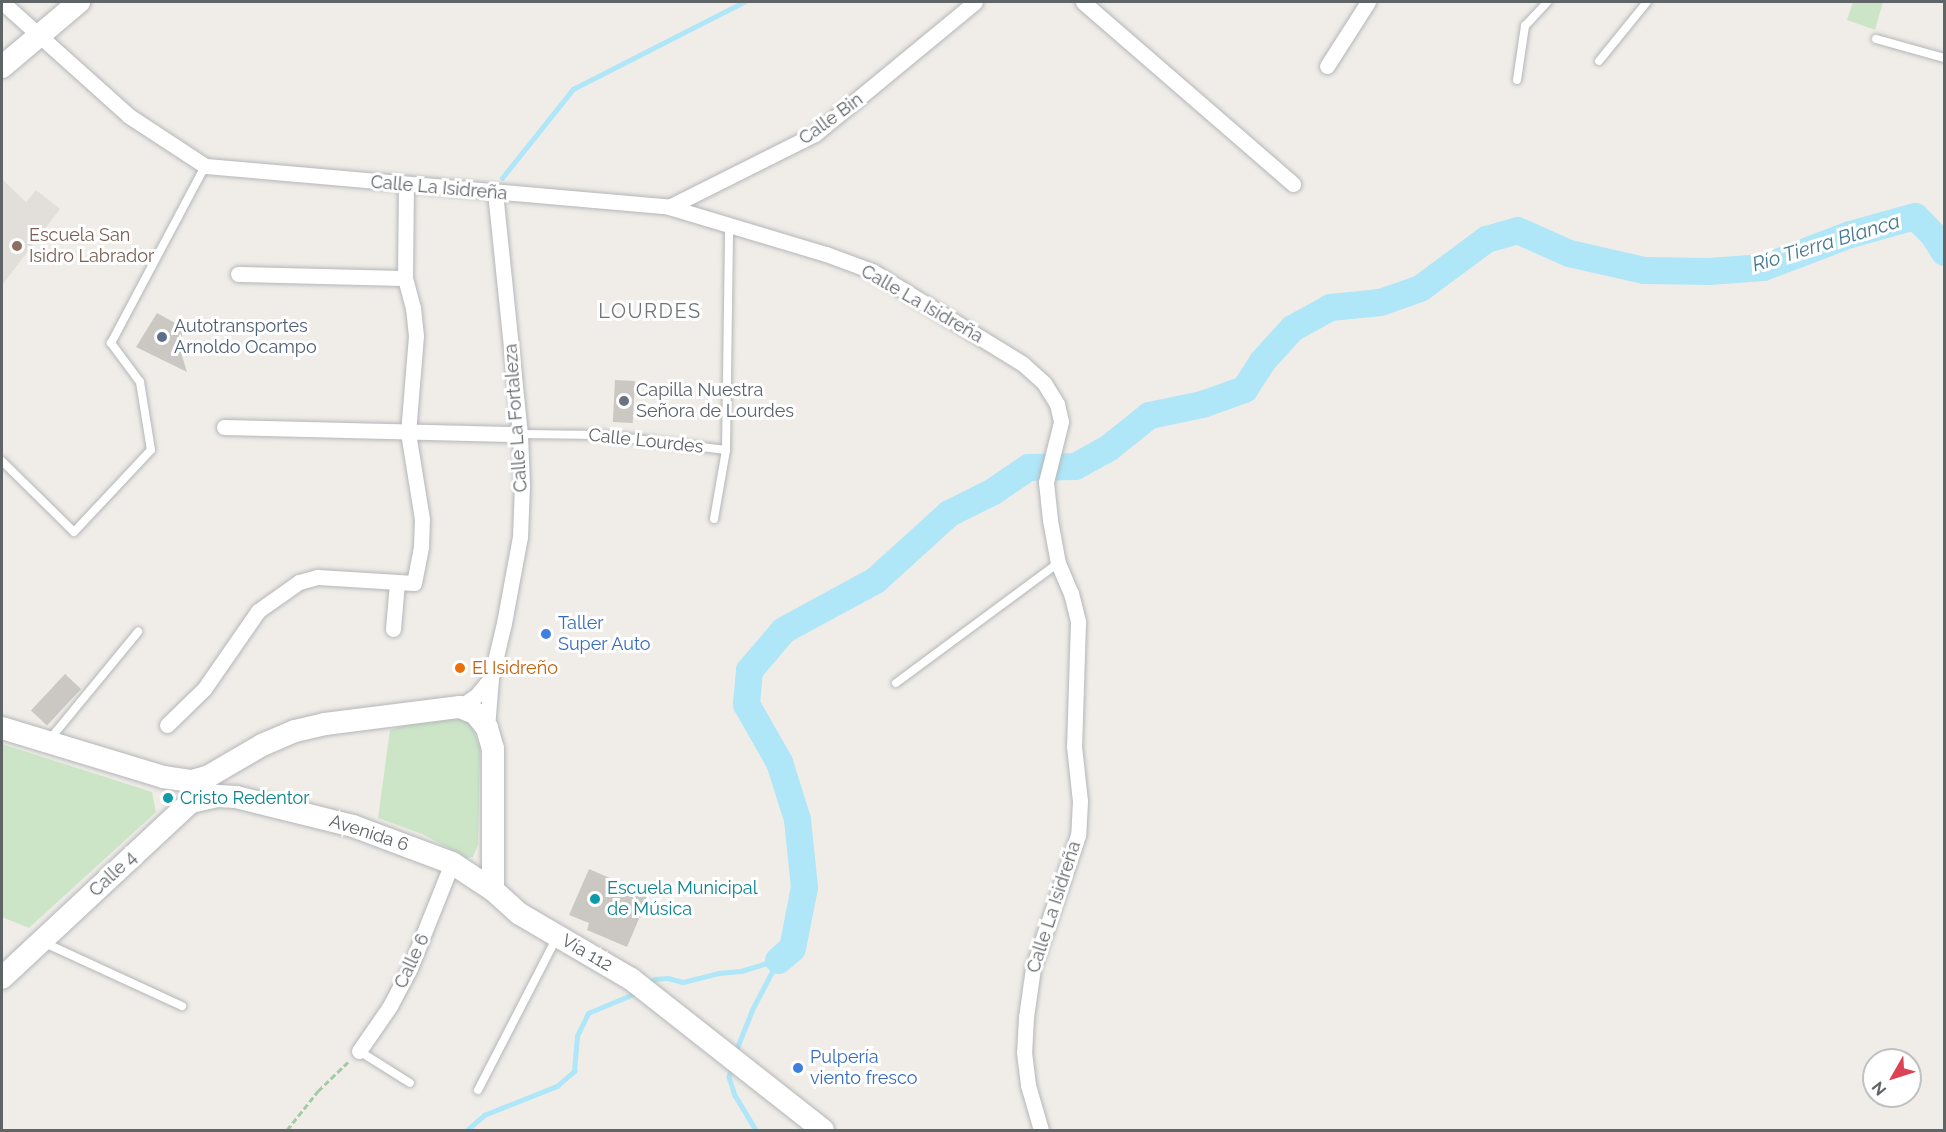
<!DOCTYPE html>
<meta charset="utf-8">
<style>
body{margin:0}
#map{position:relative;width:1946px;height:1132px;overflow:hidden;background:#f0ede8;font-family:Raleway,sans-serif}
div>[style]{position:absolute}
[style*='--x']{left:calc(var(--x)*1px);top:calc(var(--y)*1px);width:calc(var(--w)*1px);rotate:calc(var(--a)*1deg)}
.education>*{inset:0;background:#e2ded9}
.green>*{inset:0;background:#cce5c7}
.stream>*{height:4.5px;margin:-2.25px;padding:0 2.25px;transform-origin:2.25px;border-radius:2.25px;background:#afe6f8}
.river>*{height:27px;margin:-13.5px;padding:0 13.5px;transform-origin:13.5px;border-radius:13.5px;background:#afe6f8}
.building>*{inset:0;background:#cbc8c4;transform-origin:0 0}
.path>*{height:3px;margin-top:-1.5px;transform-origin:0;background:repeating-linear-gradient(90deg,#a3cba7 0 6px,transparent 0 9px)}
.roads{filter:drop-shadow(0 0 2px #b3b6b9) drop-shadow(0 0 2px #b3b6b9)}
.service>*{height:8px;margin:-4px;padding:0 4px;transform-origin:4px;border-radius:4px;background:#fff}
.minor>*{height:15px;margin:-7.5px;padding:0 7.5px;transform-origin:7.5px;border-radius:7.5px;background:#fff}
.secondary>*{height:22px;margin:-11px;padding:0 11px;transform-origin:11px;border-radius:11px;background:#fff}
.dots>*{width:16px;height:16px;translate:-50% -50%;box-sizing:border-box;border:3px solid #fff;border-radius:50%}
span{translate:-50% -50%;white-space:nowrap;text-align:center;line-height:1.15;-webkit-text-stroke:6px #fff;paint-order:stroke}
.street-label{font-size:18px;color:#5f6467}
.education-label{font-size:18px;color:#785e54}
.left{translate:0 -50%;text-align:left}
.service-label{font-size:18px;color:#4e5e75}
.worship-label{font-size:18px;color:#5b616d}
.shop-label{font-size:18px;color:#366cbe}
.food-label{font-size:18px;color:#c56008}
.culture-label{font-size:18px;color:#0d838f}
.water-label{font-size:20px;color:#427790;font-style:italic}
.neighbourhood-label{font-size:20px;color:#707678;letter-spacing:1.5px}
.frame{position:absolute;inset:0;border:3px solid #5f6467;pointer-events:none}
.north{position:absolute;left:1862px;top:1048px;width:60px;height:60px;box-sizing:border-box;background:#fff;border:2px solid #bfc1c2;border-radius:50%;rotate:231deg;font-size:16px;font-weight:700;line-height:24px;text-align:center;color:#5f6467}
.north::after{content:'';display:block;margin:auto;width:21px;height:27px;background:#dc4253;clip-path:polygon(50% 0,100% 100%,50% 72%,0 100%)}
</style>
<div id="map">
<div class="education">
<i style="clip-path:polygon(2px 179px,26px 202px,36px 190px,60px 209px,3px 284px)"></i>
</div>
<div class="green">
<i style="clip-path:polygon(1853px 2px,1883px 2px,1875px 30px,1847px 20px)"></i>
<i style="clip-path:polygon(461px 719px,471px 723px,480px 748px,478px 845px,473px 857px,467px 858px,422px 834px,378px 818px,390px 730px,425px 720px)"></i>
<i style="clip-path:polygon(2px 744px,152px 792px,156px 812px,29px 928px,2px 917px)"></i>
</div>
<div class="stream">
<i style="--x:502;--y:178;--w:114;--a:-51.4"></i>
<i style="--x:573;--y:89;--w:192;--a:-27"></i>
<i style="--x:647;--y:984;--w:9;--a:-32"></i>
<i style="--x:655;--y:979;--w:13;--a:-4"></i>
<i style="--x:668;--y:978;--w:16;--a:15"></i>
<i style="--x:683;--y:982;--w:36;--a:-14"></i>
<i style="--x:718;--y:973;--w:23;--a:-5"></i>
<i style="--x:741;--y:971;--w:39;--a:-17"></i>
<i style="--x:735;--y:1053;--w:46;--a:-68.4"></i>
<i style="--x:752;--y:1010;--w:56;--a:-62.5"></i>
<i style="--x:732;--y:1067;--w:10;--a:107"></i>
<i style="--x:729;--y:1077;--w:19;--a:72"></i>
<i style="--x:735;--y:1095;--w:41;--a:59"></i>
<i style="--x:467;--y:1130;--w:23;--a:-41"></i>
<i style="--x:484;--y:1115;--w:79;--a:-21.7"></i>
<i style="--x:557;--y:1086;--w:23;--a:-41"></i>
<i style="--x:574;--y:1071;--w:35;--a:-85"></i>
<i style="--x:577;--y:1036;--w:25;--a:-64"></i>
<i style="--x:588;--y:1013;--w:52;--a:-22.6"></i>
</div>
<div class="river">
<i style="--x:778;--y:960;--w:18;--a:-41"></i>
<i style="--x:792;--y:948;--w:62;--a:-78.9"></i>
<i style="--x:804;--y:887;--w:68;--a:-95.9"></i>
<i style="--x:797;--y:819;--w:60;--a:-107.5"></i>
<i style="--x:779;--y:762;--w:67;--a:-119.6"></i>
<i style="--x:746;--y:704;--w:34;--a:-85"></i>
<i style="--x:749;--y:670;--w:52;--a:-49.6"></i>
<i style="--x:783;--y:630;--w:105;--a:-28.5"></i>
<i style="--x:875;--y:580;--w:100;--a:-42.2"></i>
<i style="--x:949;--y:513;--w:49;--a:-26.6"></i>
<i style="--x:993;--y:491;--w:42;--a:-34.4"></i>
<i style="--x:1028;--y:467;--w:47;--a:-1.2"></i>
<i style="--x:1075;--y:466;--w:39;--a:-29"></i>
<i style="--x:1109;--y:447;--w:51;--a:-38.7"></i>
<i style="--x:1149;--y:415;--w:54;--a:-11.7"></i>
<i style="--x:1202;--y:404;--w:45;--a:-19.7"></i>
<i style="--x:1244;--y:389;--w:33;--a:-57"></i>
<i style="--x:1262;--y:361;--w:45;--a:-47.7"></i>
<i style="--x:1292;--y:328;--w:43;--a:-28.9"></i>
<i style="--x:1330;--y:307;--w:50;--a:-5.7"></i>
<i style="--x:1380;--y:302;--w:42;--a:-19.3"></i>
<i style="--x:1420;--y:288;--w:82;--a:-36.6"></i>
<i style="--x:1486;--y:239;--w:32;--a:-16"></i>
<i style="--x:1517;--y:230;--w:57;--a:23.9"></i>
<i style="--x:1569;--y:253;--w:77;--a:12.8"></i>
<i style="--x:1644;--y:270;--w:65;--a:0.9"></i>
<i style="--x:1709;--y:271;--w:54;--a:-4.2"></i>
<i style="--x:1763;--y:267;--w:93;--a:-20.8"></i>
<i style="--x:1850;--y:234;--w:67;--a:-15.5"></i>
<i style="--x:1915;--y:216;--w:28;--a:46"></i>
<i style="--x:1934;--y:236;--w:19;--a:58"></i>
</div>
<div class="building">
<i style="clip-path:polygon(157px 313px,184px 328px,179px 346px,187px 372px,136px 347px)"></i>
<i style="left:615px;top:380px;width:20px;height:42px;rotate:3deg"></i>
<i style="left:65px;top:674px;width:22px;height:50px;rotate:43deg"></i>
<i style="clip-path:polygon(589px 869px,649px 895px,627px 947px,587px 930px,589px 923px,569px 915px)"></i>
</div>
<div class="path">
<i style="--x:287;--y:1130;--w:50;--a:-51.5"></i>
<i style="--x:318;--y:1091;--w:43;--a:-44.1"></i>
</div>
<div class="roads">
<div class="service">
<i style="--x:1876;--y:39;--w:71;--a:15.6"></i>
<i style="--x:1599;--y:61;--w:76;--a:-50.9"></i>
<i style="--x:1517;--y:80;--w:55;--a:-81.6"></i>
<i style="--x:1525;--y:26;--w:33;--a:-47"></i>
<i style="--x:520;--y:434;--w:82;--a:0.7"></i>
<i style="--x:602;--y:435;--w:125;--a:6.9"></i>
<i style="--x:2;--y:461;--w:101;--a:44.6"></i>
<i style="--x:74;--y:532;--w:112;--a:-46.8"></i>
<i style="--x:151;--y:450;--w:69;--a:-99.2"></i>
<i style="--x:140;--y:382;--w:49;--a:-126.6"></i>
<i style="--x:111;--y:343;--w:200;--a:-62"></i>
<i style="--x:714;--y:519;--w:70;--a:-80.1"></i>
<i style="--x:726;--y:450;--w:226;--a:-89.2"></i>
<i style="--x:896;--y:683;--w:202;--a:-36.5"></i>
<i style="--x:50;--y:739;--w:139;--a:-50.6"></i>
<i style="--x:45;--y:943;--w:151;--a:24.7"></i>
<i style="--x:359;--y:1051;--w:60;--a:32.1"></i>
<i style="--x:478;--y:1090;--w:172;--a:-62.7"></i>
</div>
<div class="minor">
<i style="--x:2;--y:2;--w:171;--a:41.9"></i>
<i style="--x:129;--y:116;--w:91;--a:33.3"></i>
<i style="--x:205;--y:166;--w:466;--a:5"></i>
<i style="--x:669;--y:207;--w:164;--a:16.7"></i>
<i style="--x:826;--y:254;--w:49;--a:20.3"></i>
<i style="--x:872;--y:271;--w:177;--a:31.6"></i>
<i style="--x:1023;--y:364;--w:28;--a:42"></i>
<i style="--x:1044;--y:383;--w:25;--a:58"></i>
<i style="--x:1057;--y:404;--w:18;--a:77"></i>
<i style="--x:1061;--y:422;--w:62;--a:104"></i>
<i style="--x:1046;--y:482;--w:38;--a:84"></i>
<i style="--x:1050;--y:520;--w:44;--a:79.5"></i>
<i style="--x:1058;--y:563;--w:33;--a:67"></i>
<i style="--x:1071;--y:593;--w:30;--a:76"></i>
<i style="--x:1078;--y:622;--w:124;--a:91.8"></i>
<i style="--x:1074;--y:746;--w:55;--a:83.8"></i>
<i style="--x:1080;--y:801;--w:34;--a:93"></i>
<i style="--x:1078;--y:835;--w:140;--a:108.7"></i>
<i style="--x:1033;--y:968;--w:49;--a:98.1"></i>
<i style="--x:1026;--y:1017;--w:35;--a:93"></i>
<i style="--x:1024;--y:1052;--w:33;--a:83"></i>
<i style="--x:1028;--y:1085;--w:47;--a:73.9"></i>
<i style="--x:1083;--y:2;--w:278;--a:40.9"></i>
<i style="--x:1327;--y:66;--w:76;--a:-57.4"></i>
<i style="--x:669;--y:207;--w:163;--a:-26.6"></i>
<i style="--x:815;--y:134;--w:207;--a:-39.5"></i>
<i style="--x:238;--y:274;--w:167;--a:1.4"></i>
<i style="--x:224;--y:427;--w:296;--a:1.4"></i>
<i style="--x:393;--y:629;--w:47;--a:-85.1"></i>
<i style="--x:460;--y:707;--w:19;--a:-35"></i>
<i style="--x:476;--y:696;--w:23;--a:-50"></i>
<i style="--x:167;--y:725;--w:52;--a:-44.2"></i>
<i style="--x:204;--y:689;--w:95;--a:-55.3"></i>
<i style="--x:258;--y:611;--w:50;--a:-35.3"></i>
<i style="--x:299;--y:582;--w:20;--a:-15"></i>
<i style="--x:318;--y:577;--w:96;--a:3.6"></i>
<i style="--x:414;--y:583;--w:38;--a:-79"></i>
<i style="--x:421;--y:546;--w:27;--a:-88"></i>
<i style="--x:422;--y:519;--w:87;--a:-99.2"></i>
<i style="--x:408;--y:433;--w:97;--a:-85.3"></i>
<i style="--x:416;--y:336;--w:28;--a:-96"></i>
<i style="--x:413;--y:308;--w:31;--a:-105"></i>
<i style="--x:405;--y:278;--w:92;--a:-89.4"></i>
<i style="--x:487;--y:728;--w:50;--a:-85.4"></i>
<i style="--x:491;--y:678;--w:57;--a:-76.7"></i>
<i style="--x:504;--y:623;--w:87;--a:-79.5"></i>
<i style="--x:520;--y:537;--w:51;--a:-87.8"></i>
<i style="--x:522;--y:486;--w:52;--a:-92.2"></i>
<i style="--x:520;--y:434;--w:243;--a:-95.9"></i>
<i style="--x:359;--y:1051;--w:55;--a:-55.4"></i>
<i style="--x:390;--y:1006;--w:43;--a:-62.2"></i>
<i style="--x:410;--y:968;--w:113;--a:-68.2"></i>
</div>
<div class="secondary">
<i style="--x:2;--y:67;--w:101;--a:-40.2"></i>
<i style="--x:2;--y:728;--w:168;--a:16.9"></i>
<i style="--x:163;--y:777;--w:29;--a:8"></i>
<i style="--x:192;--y:781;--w:18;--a:-16"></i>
<i style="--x:209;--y:776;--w:61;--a:-30.3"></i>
<i style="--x:262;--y:745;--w:36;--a:-23"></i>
<i style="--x:295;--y:731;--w:31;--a:-13"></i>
<i style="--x:325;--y:724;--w:136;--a:-7.2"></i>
<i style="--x:460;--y:707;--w:16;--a:22"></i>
<i style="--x:475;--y:713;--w:19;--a:51"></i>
<i style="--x:487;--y:728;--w:22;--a:74"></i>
<i style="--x:493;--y:749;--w:141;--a:90"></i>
<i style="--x:2;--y:978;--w:258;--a:-43"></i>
<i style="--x:191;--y:802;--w:28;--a:-13"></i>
<i style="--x:218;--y:796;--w:18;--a:3"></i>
<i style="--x:236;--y:797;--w:121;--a:13.9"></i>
<i style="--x:353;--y:826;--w:106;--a:20.5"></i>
<i style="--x:452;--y:863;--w:49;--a:33.4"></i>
<i style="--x:493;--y:890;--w:36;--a:42"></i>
<i style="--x:520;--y:914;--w:129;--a:30.4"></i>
<i style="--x:631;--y:979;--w:244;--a:38.2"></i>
</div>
</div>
<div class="dots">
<i style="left:17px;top:246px;background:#8d6e63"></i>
<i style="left:162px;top:337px;background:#5c6f8a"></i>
<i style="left:624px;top:401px;background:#6b7280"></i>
<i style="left:546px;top:634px;background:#3f7fe0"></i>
<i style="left:460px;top:668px;background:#e8710a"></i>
<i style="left:168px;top:798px;background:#0f9aa8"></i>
<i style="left:595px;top:899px;background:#0f9aa8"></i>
<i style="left:798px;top:1068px;background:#3f7fe0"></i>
</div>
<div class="street-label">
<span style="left:831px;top:119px;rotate:-36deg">Calle Bin</span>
<span style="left:439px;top:188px;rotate:5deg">Calle La Isidreña</span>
<span style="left:922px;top:304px;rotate:30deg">Calle La Isidreña</span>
<span style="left:516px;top:418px;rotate:-94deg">Calle La Fortaleza</span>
<span style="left:646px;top:441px;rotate:6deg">Calle Lourdes</span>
<span style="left:369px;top:833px;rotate:18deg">Avenida 6</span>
<span style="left:113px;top:874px;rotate:-43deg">Calle 4</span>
<span style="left:1054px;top:907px;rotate:-72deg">Calle La Isidreña</span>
<span style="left:587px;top:953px;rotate:30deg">Vía 112</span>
<span style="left:412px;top:961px;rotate:-65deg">Calle 6</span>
</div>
<div class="education-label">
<span class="left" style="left:29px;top:246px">Escuela San<br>Isidro Labrador</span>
</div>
<div class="service-label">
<span class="left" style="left:174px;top:337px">Autotransportes<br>Arnoldo Ocampo</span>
</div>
<div class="worship-label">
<span class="left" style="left:636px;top:401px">Capilla Nuestra<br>Señora de Lourdes</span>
</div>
<div class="shop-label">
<span class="left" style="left:558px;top:634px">Taller<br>Super Auto</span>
<span class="left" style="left:810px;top:1068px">Pulpería<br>viento fresco</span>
</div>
<div class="food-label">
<span class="left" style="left:472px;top:668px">El Isidreño</span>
</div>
<div class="culture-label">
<span class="left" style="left:180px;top:798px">Cristo Redentor</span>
<span class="left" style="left:607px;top:899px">Escuela Municipal<br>de Música</span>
</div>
<div class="water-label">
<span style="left:1826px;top:243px;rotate:-17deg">Río Tierra Blanca</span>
</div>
<div class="neighbourhood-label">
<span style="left:650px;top:311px">LOURDES</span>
</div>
<div class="frame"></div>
<div class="north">N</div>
</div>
